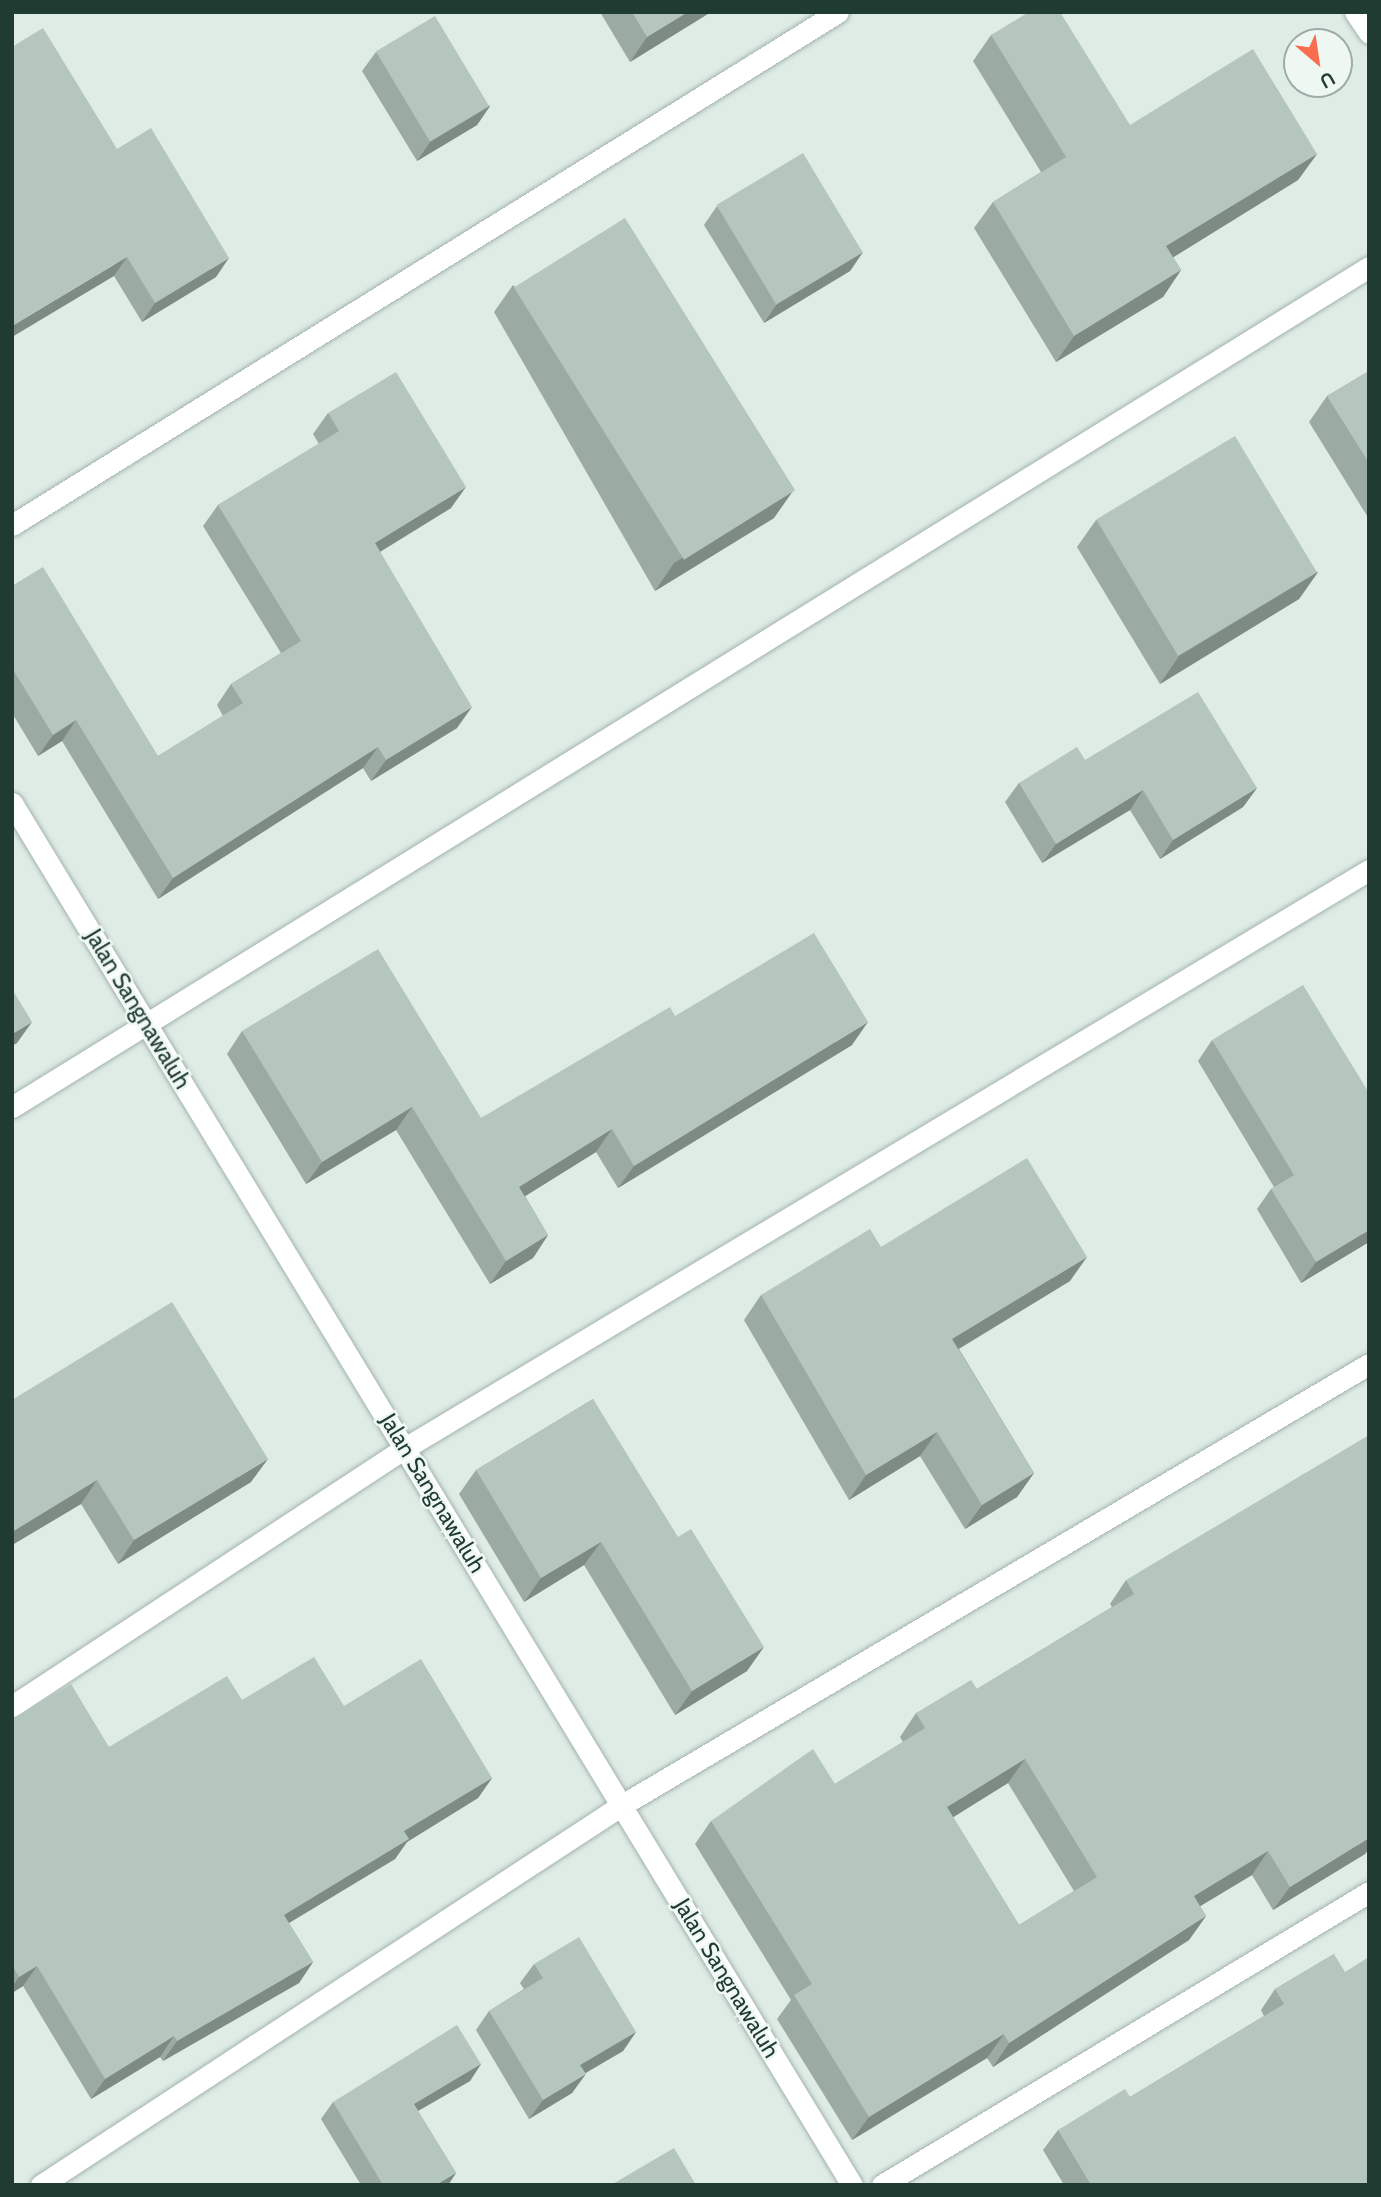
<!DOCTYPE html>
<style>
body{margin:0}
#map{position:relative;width:1381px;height:2197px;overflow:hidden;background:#dfebe5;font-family:Cabin,sans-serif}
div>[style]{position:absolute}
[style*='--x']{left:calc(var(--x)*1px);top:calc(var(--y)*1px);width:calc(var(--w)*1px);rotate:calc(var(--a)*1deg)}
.roads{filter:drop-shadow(0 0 2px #a2b3ac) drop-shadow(0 0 2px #a2b3ac)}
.street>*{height:21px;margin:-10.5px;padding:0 10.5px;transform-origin:10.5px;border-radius:10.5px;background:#fff}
.wall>*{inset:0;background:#9baaa3}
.shaded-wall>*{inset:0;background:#7e8b84}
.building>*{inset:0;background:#b4c6bd;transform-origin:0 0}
span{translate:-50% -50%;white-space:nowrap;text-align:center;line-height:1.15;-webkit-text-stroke:5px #eff7f3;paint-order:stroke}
.street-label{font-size:23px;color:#1f3b32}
.frame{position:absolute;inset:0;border:14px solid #1f3b32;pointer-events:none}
.north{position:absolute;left:1283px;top:28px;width:70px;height:70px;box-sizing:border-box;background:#eff7f3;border:2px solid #9caca6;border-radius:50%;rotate:151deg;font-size:19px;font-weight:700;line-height:28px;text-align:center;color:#1f3b32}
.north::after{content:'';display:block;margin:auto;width:24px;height:32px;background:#f86d50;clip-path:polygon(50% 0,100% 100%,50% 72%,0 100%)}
</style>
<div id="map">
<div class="roads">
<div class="street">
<i style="--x:1355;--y:12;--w:25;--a:56"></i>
<i style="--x:12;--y:525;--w:972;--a:-31.84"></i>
<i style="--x:12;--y:803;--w:1617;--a:58.71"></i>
<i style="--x:12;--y:1107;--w:1596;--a:-31.76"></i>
<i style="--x:12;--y:1706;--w:470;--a:-33.3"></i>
<i style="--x:405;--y:1448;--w:1124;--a:-30.95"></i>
<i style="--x:41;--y:2185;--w:694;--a:-33.19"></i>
<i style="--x:622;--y:1805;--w:867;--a:-30.56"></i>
<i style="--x:882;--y:2185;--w:568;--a:-31.03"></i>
</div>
</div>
<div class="wall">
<i style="clip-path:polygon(600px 12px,711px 12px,630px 62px)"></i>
<i style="clip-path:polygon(991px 35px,1130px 125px,1317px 154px,1298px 180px,1173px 257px,1181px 270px,1163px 297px,1056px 362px,974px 228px,993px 202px,1041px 172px,973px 61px)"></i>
<i style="clip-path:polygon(376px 52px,490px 106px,477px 125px,417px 161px,362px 71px)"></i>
<i style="clip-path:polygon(117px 149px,216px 277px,142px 322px,114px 276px)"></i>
<i style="clip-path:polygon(717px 206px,863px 252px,850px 271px,764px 323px,704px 225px)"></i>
<i style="clip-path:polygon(513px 285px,774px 518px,655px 591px,494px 312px)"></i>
<i style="clip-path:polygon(1369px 371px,1369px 519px,1309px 422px,1327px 396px)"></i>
<i style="clip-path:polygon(328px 413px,451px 508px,380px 552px,457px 728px,371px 781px,363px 768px,158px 899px,62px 741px,38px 756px,12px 713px,12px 586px,158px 756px,223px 716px,217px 705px,231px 684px,281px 653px,203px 526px,218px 505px,319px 444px,313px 434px)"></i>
<i style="clip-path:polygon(1096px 520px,1318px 572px,1299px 599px,1160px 684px,1077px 547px)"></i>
<i style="clip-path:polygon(1085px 760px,1257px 788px,1243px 807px,1160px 859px,1130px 810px,1042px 863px,1005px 802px,1019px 783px)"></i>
<i style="clip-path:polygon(675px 1016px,852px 1045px,618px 1188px,596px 1152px,525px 1196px,548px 1235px,533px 1258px,490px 1284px,396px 1130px,306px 1184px,227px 1054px,242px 1031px,481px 1118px)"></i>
<i style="clip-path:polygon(1212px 1040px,1369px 1242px,1301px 1283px,1257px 1209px,1271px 1189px,1274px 1187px,1198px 1061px)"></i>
<i style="clip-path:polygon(881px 1247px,1070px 1281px,959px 1349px,1034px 1473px,1017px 1497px,965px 1529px,920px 1456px,849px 1500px,744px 1320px,761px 1295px)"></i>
<i style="clip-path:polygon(593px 1399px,747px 1671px,675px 1715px,584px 1565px,524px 1602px,459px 1494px,476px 1470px)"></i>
<i style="clip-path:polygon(12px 1400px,251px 1482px,118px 1564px,81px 1504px,12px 1545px)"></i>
<i style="clip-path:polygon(evenodd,1126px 1580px,1365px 1854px,1273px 1910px,1252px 1875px,1200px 1906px,1206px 1916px,1189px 1940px,993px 2067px,987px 2058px,852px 2140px,777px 2019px,791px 2000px,695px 1844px,711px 1821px,835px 1784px,903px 1742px,900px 1737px,916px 1713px,977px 1689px,1112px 1607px,1110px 1604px,1126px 1580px,1008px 1783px,1074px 1891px,1019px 1925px,953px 1817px,1008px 1783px)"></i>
<i style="clip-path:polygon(242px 1700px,344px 1706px,492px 1778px,478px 1798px,407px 1842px,395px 1859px,289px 1923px,313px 1962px,299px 1983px,163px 2061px,160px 2057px,91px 2099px,23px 1986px,12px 1993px,12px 1719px,109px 1747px)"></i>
<i style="clip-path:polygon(1334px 1954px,1369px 2185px,1064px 2185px,1043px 2150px,1058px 2130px,1130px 2097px,1264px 2016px,1261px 2010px,1275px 1989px)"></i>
<i style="clip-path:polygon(534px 1964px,636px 2032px,623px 2051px,585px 2073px,572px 2093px,529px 2119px,476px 2030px,489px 2011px,524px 1989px,520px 1983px)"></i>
<i style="clip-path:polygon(481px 2064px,470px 2081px,418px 2111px,456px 2173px,448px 2185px,361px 2185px,321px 2119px,333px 2102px)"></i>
</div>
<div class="shaded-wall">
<i style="clip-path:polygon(688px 12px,711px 12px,630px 62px,647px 37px)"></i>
<i style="clip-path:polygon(490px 106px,477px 125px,417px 161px,430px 142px)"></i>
<i style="clip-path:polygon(1317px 154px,1298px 180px,1148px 273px,1166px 246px)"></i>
<i style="clip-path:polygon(863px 252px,850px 271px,764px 323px,777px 304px)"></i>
<i style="clip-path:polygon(127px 257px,114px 276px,12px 337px,12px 326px)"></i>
<i style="clip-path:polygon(229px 258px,216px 277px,142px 322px,155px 303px)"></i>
<i style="clip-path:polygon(1181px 270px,1163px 297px,1056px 362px,1074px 336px)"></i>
<i style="clip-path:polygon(466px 487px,451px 508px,360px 564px,375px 543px)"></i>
<i style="clip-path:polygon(793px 491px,774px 518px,655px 591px,674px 563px)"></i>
<i style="clip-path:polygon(1318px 572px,1299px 599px,1160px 684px,1179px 656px)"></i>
<i style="clip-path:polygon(472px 707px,457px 728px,371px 781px,386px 760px)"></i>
<i style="clip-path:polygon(76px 720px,62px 741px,38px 756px,53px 735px)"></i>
<i style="clip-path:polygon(378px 747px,363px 768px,158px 899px,173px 878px)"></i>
<i style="clip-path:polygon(1257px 788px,1243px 807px,1160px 859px,1173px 840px)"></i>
<i style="clip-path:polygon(1143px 790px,1130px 810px,1042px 863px,1056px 844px)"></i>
<i style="clip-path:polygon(32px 1022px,17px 1043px,12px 1046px,12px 1034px)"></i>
<i style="clip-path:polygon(868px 1022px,852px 1045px,618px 1188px,634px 1166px)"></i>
<i style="clip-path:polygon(412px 1107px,396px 1130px,306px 1184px,322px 1162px)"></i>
<i style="clip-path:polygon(612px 1129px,596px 1152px,503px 1210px,519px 1187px)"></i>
<i style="clip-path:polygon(1369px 1230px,1369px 1242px,1301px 1283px,1316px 1262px)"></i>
<i style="clip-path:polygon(548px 1235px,533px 1258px,490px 1284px,506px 1261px)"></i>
<i style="clip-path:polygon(1087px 1257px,1070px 1281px,935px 1363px,952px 1339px)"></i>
<i style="clip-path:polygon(937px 1432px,920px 1456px,849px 1500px,866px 1475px)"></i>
<i style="clip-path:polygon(268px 1459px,251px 1482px,118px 1564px,134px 1540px)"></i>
<i style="clip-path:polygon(1034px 1473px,1017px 1497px,965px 1529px,982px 1505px)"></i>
<i style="clip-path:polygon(97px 1480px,81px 1504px,12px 1545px,12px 1532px)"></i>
<i style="clip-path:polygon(601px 1542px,584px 1565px,524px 1602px,541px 1578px)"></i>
<i style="clip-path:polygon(764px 1647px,747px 1671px,675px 1715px,692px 1691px)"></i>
<i style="clip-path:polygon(1025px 1759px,1008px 1783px,931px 1831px,947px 1807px)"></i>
<i style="clip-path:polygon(492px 1778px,478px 1798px,407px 1842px,395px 1859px,269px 1935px,284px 1915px,404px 1831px)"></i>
<i style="clip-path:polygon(1369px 1838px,1369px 1849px,1365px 1854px,1273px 1910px,1290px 1887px)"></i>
<i style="clip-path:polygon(1268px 1851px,1252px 1875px,1177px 1920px,1194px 1896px)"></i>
<i style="clip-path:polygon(1206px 1916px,1189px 1940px,993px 2067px,1009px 2043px)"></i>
<i style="clip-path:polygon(313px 1962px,299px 1983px,163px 2061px,177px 2041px)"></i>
<i style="clip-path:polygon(37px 1966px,23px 1986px,12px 1993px,12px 1987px,19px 1977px)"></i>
<i style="clip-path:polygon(636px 2032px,623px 2051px,567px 2084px,580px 2065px)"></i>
<i style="clip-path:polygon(1004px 2034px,987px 2058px,852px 2140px,869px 2117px)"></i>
<i style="clip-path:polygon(174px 2036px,160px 2057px,91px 2099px,105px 2079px)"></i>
<i style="clip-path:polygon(481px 2064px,470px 2081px,402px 2120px,414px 2104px)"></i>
<i style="clip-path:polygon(586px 2074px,572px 2093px,529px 2119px,543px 2100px)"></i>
<i style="clip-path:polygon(456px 2173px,448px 2185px,436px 2185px)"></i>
</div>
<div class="building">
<i style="clip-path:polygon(632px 12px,688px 12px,647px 37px)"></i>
<i style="clip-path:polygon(1029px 12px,1060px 12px,1130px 125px,1253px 49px,1317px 154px,1166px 246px,1181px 270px,1074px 336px,993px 202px,1066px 157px,991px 35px)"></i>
<i style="left:435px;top:16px;width:105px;height:69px;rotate:59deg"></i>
<i style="clip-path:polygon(43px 28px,117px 149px,151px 128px,229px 258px,155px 303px,127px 257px,12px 326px,12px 47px)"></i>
<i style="left:803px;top:153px;width:116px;height:101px;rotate:59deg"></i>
<i style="left:625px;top:218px;width:321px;height:131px;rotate:58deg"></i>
<i style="clip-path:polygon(1369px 371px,1369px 463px,1327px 396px)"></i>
<i style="clip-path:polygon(396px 372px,466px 487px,375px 543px,472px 707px,386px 760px,378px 747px,173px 878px,76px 720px,53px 735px,12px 668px,12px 586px,43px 567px,158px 756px,243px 703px,231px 684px,301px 641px,218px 505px,339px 431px,328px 413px)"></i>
<i style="left:1235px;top:436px;width:159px;height:162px;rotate:59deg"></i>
<i style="clip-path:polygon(1198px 692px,1257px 788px,1173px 840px,1143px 790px,1056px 844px,1019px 783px,1077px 747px,1085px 760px)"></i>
<i style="clip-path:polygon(814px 933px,868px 1022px,634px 1166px,612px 1129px,519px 1187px,548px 1235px,506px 1261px,412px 1107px,322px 1162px,242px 1031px,378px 949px,481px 1118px,670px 1007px,675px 1016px)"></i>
<i style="clip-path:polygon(1303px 985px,1369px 1093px,1369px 1230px,1316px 1262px,1271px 1189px,1294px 1175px,1212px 1040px)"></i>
<i style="clip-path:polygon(12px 989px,32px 1022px,12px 1034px)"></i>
<i style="clip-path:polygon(1027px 1158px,1087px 1257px,952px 1339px,1034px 1473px,982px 1505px,937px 1432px,866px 1475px,761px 1295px,870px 1229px,881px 1247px)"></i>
<i style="clip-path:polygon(172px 1302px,268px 1459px,134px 1540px,97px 1480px,12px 1532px,12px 1400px)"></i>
<i style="clip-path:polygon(593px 1399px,678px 1537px,691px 1529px,764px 1647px,692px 1691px,601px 1542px,541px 1578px,476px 1470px)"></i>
<i style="clip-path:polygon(evenodd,1369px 1435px,1369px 1838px,1290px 1887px,1268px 1851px,1194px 1896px,1206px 1916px,1009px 2043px,1004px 2034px,869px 2117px,794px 1995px,812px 1984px,711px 1821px,813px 1749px,835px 1784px,925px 1728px,916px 1713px,971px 1680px,977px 1689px,1134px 1594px,1126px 1580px,1369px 1435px,1025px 1759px,1097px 1877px,1019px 1925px,947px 1807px,1025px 1759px)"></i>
<i style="clip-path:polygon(314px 1657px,344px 1706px,421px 1659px,492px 1778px,404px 1831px,409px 1839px,284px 1915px,313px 1962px,177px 2041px,174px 2036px,105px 2079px,37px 1966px,19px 1977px,12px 1965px,12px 1719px,71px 1684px,109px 1747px,227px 1676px,242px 1700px)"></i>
<i style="clip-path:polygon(579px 1937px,636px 2032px,580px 2065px,586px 2074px,543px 2100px,489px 2011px,543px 1978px,534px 1964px)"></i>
<i style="clip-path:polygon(1334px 1954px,1345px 1972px,1369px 1957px,1369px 2185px,1091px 2185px,1058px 2130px,1125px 2089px,1130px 2097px,1284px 2004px,1275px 1989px)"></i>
<i style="clip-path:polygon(457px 2025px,481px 2064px,414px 2104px,456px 2173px,436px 2185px,383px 2185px,333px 2102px)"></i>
<i style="clip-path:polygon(674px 2148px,696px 2185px,611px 2185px)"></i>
</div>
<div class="street-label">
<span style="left:138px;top:1009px;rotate:59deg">Jalan Sangnawaluh</span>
<span style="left:433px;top:1493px;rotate:59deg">Jalan Sangnawaluh</span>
<span style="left:727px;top:1978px;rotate:59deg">Jalan Sangnawaluh</span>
</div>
<div class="frame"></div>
<div class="north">U</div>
</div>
